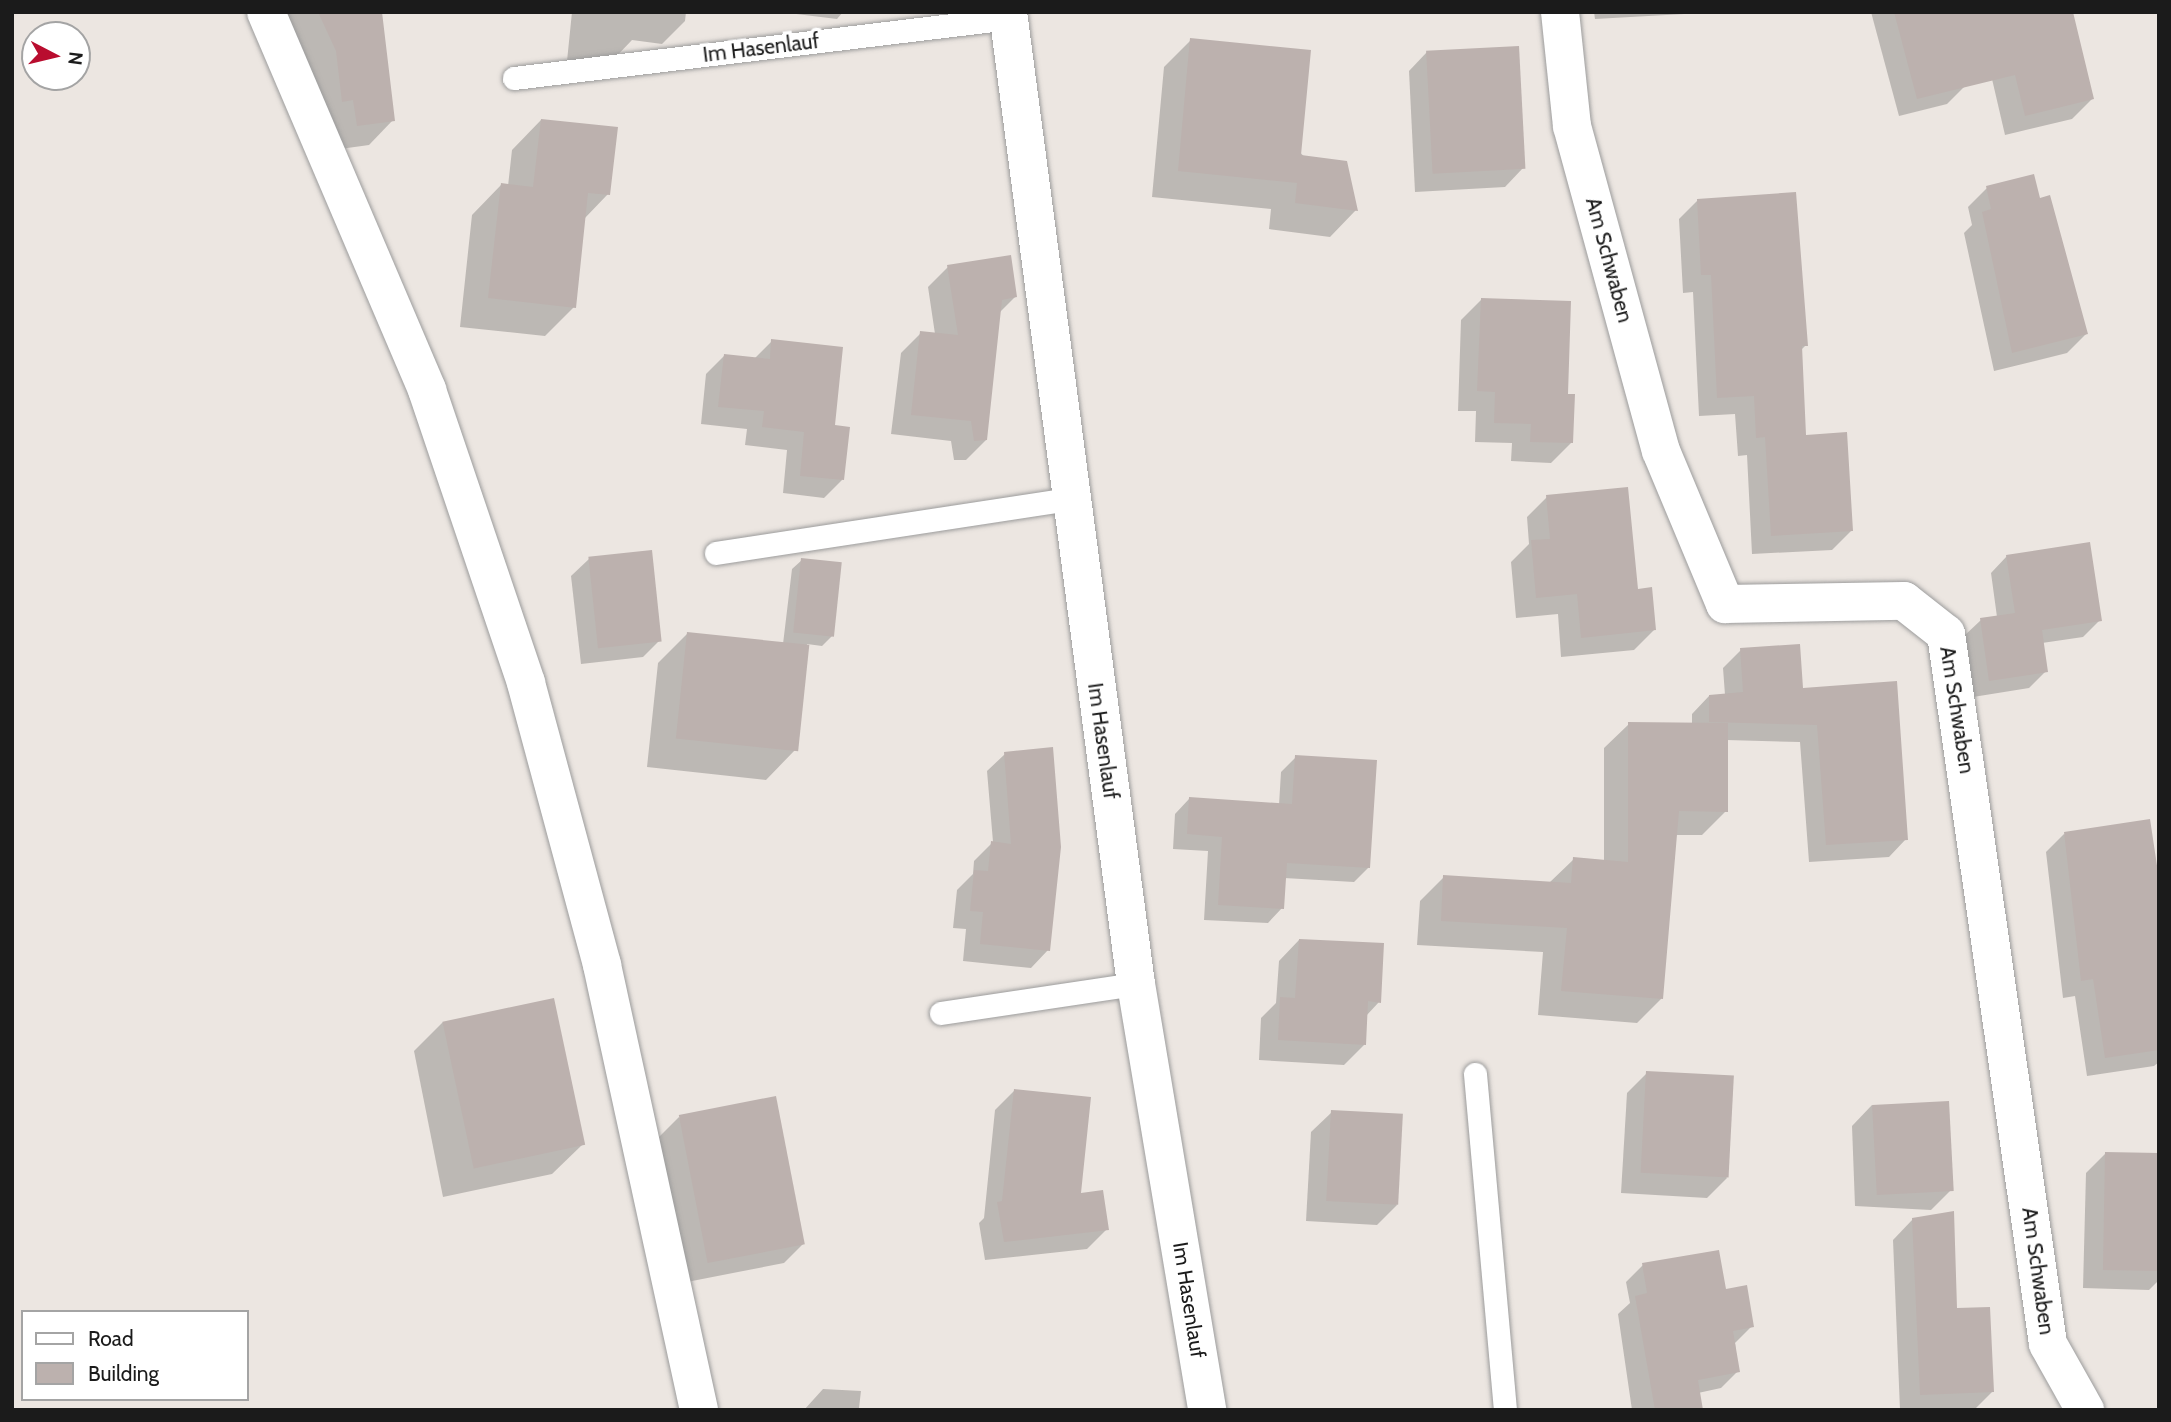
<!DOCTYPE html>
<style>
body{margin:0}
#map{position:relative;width:2171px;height:1422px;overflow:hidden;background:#ece6e1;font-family:Cabin,sans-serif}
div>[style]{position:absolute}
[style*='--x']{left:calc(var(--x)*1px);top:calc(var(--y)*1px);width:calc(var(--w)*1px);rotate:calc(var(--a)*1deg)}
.shadow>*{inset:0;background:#0003}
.building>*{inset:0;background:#bcb1ae;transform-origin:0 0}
.roads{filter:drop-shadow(0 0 2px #9c9c9c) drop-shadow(0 0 2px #9c9c9c)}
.lane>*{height:23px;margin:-11.5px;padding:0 11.5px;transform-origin:11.5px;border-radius:11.5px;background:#fff}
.street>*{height:38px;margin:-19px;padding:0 19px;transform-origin:19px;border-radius:19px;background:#fff}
span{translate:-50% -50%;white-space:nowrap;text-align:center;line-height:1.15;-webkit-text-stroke:7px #fff;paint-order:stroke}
.street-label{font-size:21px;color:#1b1b1b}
.frame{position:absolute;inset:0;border:14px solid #1b1b1b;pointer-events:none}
.legend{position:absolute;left:21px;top:1310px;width:228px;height:91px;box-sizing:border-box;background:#fff;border:2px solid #a4a4a4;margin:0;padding:9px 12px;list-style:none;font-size:21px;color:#1b1b1b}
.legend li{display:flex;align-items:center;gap:14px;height:35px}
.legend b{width:35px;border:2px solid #a4a4a4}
.north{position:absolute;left:21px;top:21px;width:70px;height:70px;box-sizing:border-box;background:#fff;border:2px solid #a4a4a4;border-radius:50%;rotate:97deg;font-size:19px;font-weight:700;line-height:28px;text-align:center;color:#1b1b1b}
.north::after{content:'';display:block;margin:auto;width:24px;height:32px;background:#b90d2f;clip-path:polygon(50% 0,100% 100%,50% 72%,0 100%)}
</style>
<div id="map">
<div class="shadow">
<i style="clip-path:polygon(283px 12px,367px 12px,393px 120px,369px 145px,333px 150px)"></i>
<i style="clip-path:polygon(572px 12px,686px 12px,685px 21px,662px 44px,632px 40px,612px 61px,567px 61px)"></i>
<i style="clip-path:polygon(780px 12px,843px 12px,837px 19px)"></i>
<i style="clip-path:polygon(1594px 12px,1720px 12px,1595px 19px)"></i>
<i style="clip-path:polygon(1871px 12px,1946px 12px,1965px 86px,1947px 104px,1899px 116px)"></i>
<i style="clip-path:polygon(1191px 40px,1356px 210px,1330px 237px,1269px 229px,1271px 209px,1152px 197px,1164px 67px)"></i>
<i style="clip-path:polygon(1427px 52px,1523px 168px,1505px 187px,1415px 192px,1409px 71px)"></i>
<i style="clip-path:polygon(2012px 59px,2092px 99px,2072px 119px,2005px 135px,1992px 79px)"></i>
<i style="clip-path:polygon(541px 120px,608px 194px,584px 219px,574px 307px,545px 336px,460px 327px,472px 215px,501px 185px,508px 186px,512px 150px)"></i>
<i style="clip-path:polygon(1987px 188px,2038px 200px,2086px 334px,2067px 353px,1994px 371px,1964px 233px,1972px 225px,1968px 207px)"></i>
<i style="clip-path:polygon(1698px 200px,1806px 345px,1800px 351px,1804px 437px,1851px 531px,1832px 550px,1752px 554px,1747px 455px,1738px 456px,1735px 414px,1699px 416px,1693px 292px,1683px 293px,1679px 219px)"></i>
<i style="clip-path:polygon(948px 267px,1015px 297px,999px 313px,986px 440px,966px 460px,954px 460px,951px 441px,891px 434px,901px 353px,921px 333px,935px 334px,928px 287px)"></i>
<i style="clip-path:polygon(1481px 300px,1566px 396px,1571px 443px,1551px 463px,1511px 461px,1512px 443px,1475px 442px,1476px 411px,1458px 411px,1461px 320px)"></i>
<i style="clip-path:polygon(772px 341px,833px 427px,842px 480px,824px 498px,783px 493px,787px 450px,745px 445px,747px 429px,701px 424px,706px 374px,724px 356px,754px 359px)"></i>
<i style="clip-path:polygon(1547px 497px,1636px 591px,1654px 630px,1634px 650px,1561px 657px,1558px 614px,1516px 618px,1511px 562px,1529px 544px,1527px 517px)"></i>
<i style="clip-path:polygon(2007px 556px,2100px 620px,2083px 637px,2042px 643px,2046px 671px,2029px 688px,1973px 697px,1964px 636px,1981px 620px,1997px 617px,1991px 573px)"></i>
<i style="clip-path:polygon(589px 559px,660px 640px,643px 657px,581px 664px,571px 576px)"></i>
<i style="clip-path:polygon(802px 560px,832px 636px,822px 646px,807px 644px,795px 750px,766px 780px,647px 767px,658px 663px,688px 633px,783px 644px,792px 569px)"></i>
<i style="clip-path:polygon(1741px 650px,1801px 690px,1906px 839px,1889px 857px,1809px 862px,1800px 742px,1726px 740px,1726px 811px,1702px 835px,1675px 835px,1661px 999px,1637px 1023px,1538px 1015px,1543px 952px,1417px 945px,1420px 901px,1444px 877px,1549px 883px,1574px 859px,1604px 861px,1604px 748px,1629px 724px,1692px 724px,1692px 714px,1709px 696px,1725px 695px,1723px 668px)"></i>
<i style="clip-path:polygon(1005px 754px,1048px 950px,1031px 968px,963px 961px,966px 929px,953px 928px,957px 890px,973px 874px,974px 861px,993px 842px,987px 771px)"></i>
<i style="clip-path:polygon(1296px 757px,1369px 867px,1354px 882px,1284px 878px,1282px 908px,1268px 923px,1204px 920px,1208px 851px,1173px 849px,1175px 814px,1189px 799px,1279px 805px,1281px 772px)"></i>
<i style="clip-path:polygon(2064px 834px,2159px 891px,2159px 1062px,2154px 1066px,2087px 1076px,2075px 996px,2063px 998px,2046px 852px)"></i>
<i style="clip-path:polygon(1299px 940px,1379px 1002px,1366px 1016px,1364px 1045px,1344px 1065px,1259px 1060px,1261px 1018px,1276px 1003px,1279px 961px)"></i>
<i style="clip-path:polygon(443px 1022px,582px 1145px,552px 1174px,443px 1197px,414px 1051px)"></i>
<i style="clip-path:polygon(1647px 1073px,1727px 1178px,1707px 1198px,1621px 1193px,1627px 1093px)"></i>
<i style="clip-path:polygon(1014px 1091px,1079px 1195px,1107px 1229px,1087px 1249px,985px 1260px,979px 1223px,984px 1218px,995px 1110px)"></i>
<i style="clip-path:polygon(1872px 1105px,1951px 1190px,1931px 1210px,1855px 1206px,1852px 1126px)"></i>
<i style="clip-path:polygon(1332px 1112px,1397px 1205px,1377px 1225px,1306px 1221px,1311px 1132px)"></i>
<i style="clip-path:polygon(679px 1117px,804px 1243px,784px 1263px,687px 1282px,659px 1137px)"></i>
<i style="clip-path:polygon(2105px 1154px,2159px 1155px,2159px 1280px,2149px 1290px,2083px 1288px,2086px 1173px)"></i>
<i style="clip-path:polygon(1913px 1219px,1992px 1392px,1974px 1410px,1900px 1410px,1893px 1240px)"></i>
<i style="clip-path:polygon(1643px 1265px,1724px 1291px,1752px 1326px,1735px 1343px,1738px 1371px,1721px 1388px,1698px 1393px,1701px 1410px,1632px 1410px,1618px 1314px,1630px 1303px,1626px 1282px)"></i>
<i style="clip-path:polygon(823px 1389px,861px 1391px,859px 1408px,879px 1410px,804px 1410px)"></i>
</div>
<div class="building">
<i style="clip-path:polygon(318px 12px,382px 12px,395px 121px,357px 126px,353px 100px,342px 102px,336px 51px)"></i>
<i style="clip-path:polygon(1894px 12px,2073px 12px,2094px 99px,2025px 116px,2015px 75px,1917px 99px)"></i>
<i style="clip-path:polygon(1190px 38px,1311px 50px,1301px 155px,1347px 161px,1358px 211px,1295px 203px,1297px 183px,1178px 171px)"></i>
<i style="left:1519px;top:46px;width:123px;height:93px;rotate:87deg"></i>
<i style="clip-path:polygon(541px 119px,618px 127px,610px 195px,588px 193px,576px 308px,488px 298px,501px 183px,533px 187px)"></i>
<i style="clip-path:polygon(2034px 174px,2040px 198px,2050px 195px,2088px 334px,2012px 353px,1982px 212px,1991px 209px,1986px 186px)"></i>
<i style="clip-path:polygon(1796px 192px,1808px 346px,1802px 346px,1806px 435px,1847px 432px,1853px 531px,1771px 536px,1765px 437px,1756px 438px,1754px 396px,1717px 398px,1711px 275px,1701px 275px,1697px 199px)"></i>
<i style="clip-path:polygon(1011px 255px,1017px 297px,1002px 300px,987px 440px,974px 441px,971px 421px,911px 415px,920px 331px,958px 335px,947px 265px)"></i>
<i style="clip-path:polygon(1481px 298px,1571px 301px,1568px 394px,1575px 394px,1573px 443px,1530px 442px,1531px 424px,1494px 423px,1495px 392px,1477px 391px)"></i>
<i style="clip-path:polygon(771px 339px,843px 347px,835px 425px,850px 427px,844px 480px,800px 476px,804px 432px,762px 427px,764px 411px,718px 407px,724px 354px,770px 359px)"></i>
<i style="clip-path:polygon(1628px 487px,1638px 589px,1652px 587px,1656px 630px,1581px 638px,1577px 594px,1536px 598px,1531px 540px,1550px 539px,1546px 495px)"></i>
<i style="clip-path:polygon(2090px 542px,2102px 621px,2042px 630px,2048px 672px,1989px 681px,1980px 618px,2015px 613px,2006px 555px)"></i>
<i style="left:652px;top:550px;width:92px;height:64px;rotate:84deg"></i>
<i style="left:801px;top:558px;width:41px;height:75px;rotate:6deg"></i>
<i style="left:687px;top:632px;width:123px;height:107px;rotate:6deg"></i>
<i style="clip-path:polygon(1800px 644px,1803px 688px,1897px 681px,1908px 840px,1826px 845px,1817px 725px,1709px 722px,1709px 695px,1743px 692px,1740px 648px)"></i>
<i style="clip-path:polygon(1628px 722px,1728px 723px,1728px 812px,1679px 811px,1663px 999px,1561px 991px,1567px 928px,1441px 921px,1443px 875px,1571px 883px,1573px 857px,1628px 862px)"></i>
<i style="clip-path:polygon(1053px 747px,1061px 847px,1050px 951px,980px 944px,983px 912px,970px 911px,974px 870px,988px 871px,991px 841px,1011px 844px,1004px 752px)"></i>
<i style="clip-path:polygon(1295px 755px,1377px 760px,1370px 868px,1287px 863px,1284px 909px,1218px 905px,1222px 837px,1187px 834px,1189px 797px,1292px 804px)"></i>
<i style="clip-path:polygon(2150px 819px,2159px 879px,2159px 1050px,2105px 1058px,2093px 979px,2081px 981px,2064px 832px)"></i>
<i style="clip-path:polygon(1299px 939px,1384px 943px,1381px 1003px,1368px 1001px,1366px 1045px,1278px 1040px,1280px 997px,1295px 998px)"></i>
<i style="left:554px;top:998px;width:150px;height:114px;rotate:78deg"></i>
<i style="left:1646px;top:1071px;width:88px;height:102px;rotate:3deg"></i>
<i style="clip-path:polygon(1014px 1089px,1091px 1097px,1081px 1193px,1103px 1190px,1109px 1230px,1004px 1242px,997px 1202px,1002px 1201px)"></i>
<i style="left:776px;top:1096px;width:151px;height:99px;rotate:79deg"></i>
<i style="left:1949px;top:1101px;width:90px;height:77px;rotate:87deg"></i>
<i style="left:1331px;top:1110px;width:72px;height:91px;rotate:3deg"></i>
<i style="left:2105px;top:1152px;width:54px;height:118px;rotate:1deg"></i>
<i style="clip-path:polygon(1954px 1211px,1957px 1308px,1990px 1307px,1994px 1392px,1920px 1395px,1912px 1218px)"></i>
<i style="clip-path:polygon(1719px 1250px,1726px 1289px,1747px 1285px,1754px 1327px,1733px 1331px,1740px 1372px,1698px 1380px,1703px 1410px,1655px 1410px,1635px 1296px,1647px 1293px,1642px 1263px)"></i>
</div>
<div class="roads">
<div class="lane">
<i style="--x:514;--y:78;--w:499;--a:-6.9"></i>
<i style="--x:716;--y:553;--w:358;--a:-8.7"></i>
<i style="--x:941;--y:1013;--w:197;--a:-8.5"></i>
<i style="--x:1475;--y:1074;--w:337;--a:84.9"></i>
</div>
<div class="street">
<i style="--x:266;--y:12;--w:411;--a:66.9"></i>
<i style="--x:427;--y:390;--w:309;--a:71.3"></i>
<i style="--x:526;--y:683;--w:292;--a:74.9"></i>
<i style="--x:602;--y:965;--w:455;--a:77.7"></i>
<i style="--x:1008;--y:12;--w:980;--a:82.5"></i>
<i style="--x:1136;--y:984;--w:432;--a:80.5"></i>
<i style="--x:1560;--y:12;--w:115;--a:84"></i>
<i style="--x:1572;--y:126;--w:337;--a:74.7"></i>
<i style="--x:1661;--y:451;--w:166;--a:67.3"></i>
<i style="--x:1725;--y:604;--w:179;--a:-1"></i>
<i style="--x:1904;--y:601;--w:53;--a:38.2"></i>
<i style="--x:1946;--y:634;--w:717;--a:81.82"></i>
<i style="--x:2048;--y:1344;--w:76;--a:60.7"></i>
</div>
</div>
<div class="street-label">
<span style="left:761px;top:48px;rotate:-7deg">Im Hasenlauf</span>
<span style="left:1609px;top:260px;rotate:75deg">Am Schwaben</span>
<span style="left:1957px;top:710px;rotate:81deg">Am Schwaben</span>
<span style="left:1103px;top:741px;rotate:82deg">Im Hasenlauf</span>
<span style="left:2038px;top:1271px;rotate:82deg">Am Schwaben</span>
<span style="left:1189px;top:1300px;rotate:81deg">Im Hasenlauf</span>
</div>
<div class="frame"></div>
<ul class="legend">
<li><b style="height:9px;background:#fff"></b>Road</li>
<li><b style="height:19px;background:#bcb1ae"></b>Building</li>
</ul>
<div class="north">N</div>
</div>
